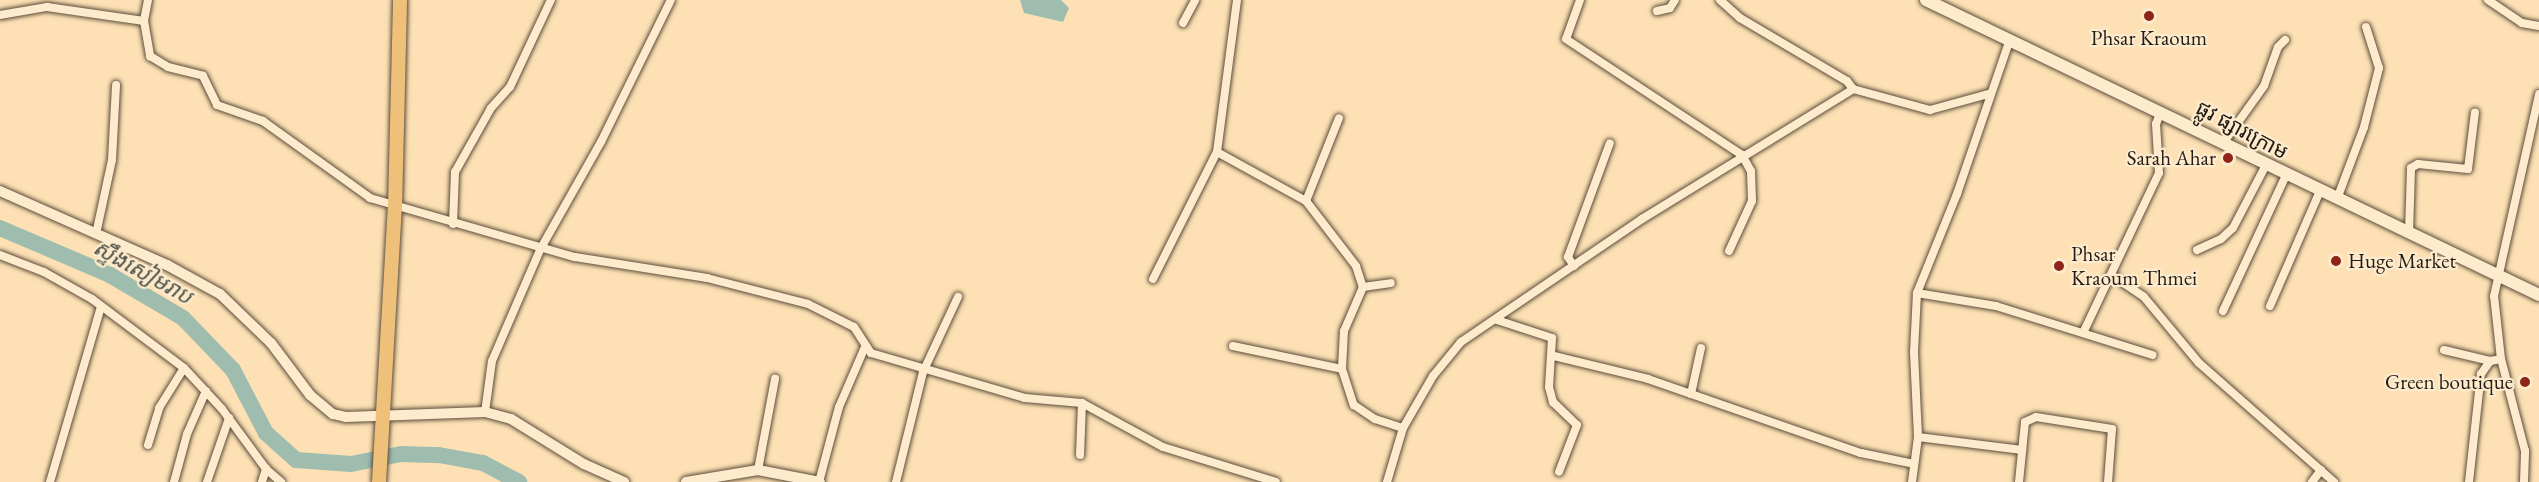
<!DOCTYPE html>
<meta charset="utf-8">
<style>
body{margin:0}
#map{position:relative;width:2539px;height:482px;overflow:hidden;background:#fde0b4;font-family:"EB Garamond","Noto Sans Khmer",serif}
div>[style]{position:absolute}
[style*='--x']{left:calc(var(--x)*1px);top:calc(var(--y)*1px);width:calc(var(--w)*1px);rotate:calc(var(--a)*1deg)}
.water>*{inset:0;background:#9fbdaf}
.river>*{height:16px;margin:-8px;padding:0 8px;transform-origin:8px;border-radius:8px;background:#9fbdaf}
.roads{filter:drop-shadow(0 0 2px #5a4d3b) drop-shadow(0 0 2px #5a4d3b)}
.minor>*{height:8px;margin:-4px;padding:0 4px;transform-origin:4px;border-radius:4px;background:#feebce}
.tertiary>*{height:10px;margin:-5px;padding:0 5px;transform-origin:5px;border-radius:5px;background:#feebce}
.secondary>*{height:12px;margin:-6px;padding:0 6px;transform-origin:6px;border-radius:6px;background:#feebce}
.trunk>*{height:14px;margin:-7px;padding:0 7px;transform-origin:7px;border-radius:7px;background:#eec07a}
.dots>*{width:16px;height:16px;translate:-50% -50%;box-sizing:border-box;border:3px solid #feebce;border-radius:50%}
span{translate:-50% -50%;white-space:nowrap;text-align:center;line-height:1.15;-webkit-text-stroke:4.5px #feebce;paint-order:stroke}
.poi-label{font-size:21px;color:#241c13}
.right{translate:-100% -50%;text-align:right}
.left{translate:0 -50%;text-align:left}
.street-label{font-size:21px;color:#241c13}
.water-label{font-size:22px;color:#4f544a;font-style:italic}
</style>
<div id="map">
<div class="water">
<i style="clip-path:polygon(1020px 0,1061px 0,1069px 8px,1063px 22px,1024px 13px)"></i>
</div>
<div class="river">
<i style="--x:0;--y:228;--w:120;--a:23.1"></i>
<i style="--x:110;--y:275;--w:85;--a:30.5"></i>
<i style="--x:183;--y:318;--w:72;--a:46.1"></i>
<i style="--x:233;--y:370;--w:71;--a:62.4"></i>
<i style="--x:266;--y:433;--w:40;--a:42"></i>
<i style="--x:296;--y:460;--w:55;--a:4.2"></i>
<i style="--x:351;--y:464;--w:51;--a:-11.3"></i>
<i style="--x:401;--y:454;--w:38;--a:2"></i>
<i style="--x:439;--y:455;--w:45;--a:10.3"></i>
<i style="--x:483;--y:463;--w:41;--a:27.8"></i>
</div>
<div class="roads">
<div class="minor">
<i style="--x:148;--y:0;--w:21;--a:101"></i>
<i style="--x:144;--y:21;--w:36;--a:80"></i>
<i style="--x:150;--y:56;--w:21;--a:31"></i>
<i style="--x:168;--y:67;--w:36;--a:14"></i>
<i style="--x:203;--y:76;--w:32;--a:64"></i>
<i style="--x:217;--y:105;--w:49;--a:19.2"></i>
<i style="--x:263;--y:121;--w:132;--a:35.7"></i>
<i style="--x:370;--y:198;--w:213;--a:16.1"></i>
<i style="--x:575;--y:257;--w:134;--a:9"></i>
<i style="--x:707;--y:278;--w:104;--a:14.4"></i>
<i style="--x:808;--y:304;--w:51;--a:26.6"></i>
<i style="--x:854;--y:327;--w:31;--a:57"></i>
<i style="--x:871;--y:353;--w:160;--a:16.3"></i>
<i style="--x:1025;--y:398;--w:57;--a:5"></i>
<i style="--x:1082;--y:403;--w:92;--a:28.5"></i>
<i style="--x:1163;--y:447;--w:118;--a:17.2"></i>
<i style="--x:1237;--y:0;--w:153;--a:97.5"></i>
<i style="--x:1217;--y:152;--w:102;--a:28.8"></i>
<i style="--x:1306;--y:201;--w:82;--a:52.4"></i>
<i style="--x:1356;--y:266;--w:22;--a:72"></i>
<i style="--x:1580;--y:0;--w:41;--a:109.7"></i>
<i style="--x:1566;--y:39;--w:211;--a:33.4"></i>
<i style="--x:1742;--y:155;--w:18;--a:61"></i>
<i style="--x:1751;--y:171;--w:30;--a:88"></i>
<i style="--x:1752;--y:201;--w:55;--a:114.7"></i>
<i style="--x:1720;--y:0;--w:27;--a:42"></i>
<i style="--x:1740;--y:18;--w:124;--a:30.5"></i>
<i style="--x:1847;--y:81;--w:10;--a:53"></i>
<i style="--x:2488;--y:0;--w:41;--a:34.1"></i>
<i style="--x:2522;--y:23;--w:17;--a:10"></i>
<i style="--x:1657;--y:11;--w:13;--a:-13"></i>
<i style="--x:1670;--y:8;--w:9;--a:-58"></i>
<i style="--x:0;--y:15;--w:48;--a:-9.7"></i>
<i style="--x:47;--y:7;--w:98;--a:8.2"></i>
<i style="--x:1183;--y:23;--w:26;--a:-62"></i>
<i style="--x:2224;--y:142;--w:69;--a:-54.5"></i>
<i style="--x:2264;--y:86;--w:41;--a:-70.3"></i>
<i style="--x:2278;--y:47;--w:10;--a:-45"></i>
<i style="--x:2337;--y:199;--w:77;--a:-69.4"></i>
<i style="--x:2364;--y:127;--w:61;--a:-75.7"></i>
<i style="--x:2379;--y:68;--w:43;--a:-107.6"></i>
<i style="--x:1306;--y:201;--w:89;--a:-68.3"></i>
<i style="--x:453;--y:224;--w:52;--a:-87.8"></i>
<i style="--x:455;--y:172;--w:73;--a:-60.6"></i>
<i style="--x:491;--y:108;--w:28;--a:-48"></i>
<i style="--x:510;--y:87;--w:96;--a:-64.8"></i>
<i style="--x:2409;--y:233;--w:65;--a:-88.2"></i>
<i style="--x:2411;--y:168;--w:8;--a:-30"></i>
<i style="--x:2418;--y:164;--w:50;--a:5.7"></i>
<i style="--x:2468;--y:169;--w:57;--a:-83"></i>
<i style="--x:96;--y:234;--w:76;--a:-77.8"></i>
<i style="--x:112;--y:160;--w:75;--a:-86.9"></i>
<i style="--x:2197;--y:250;--w:26;--a:-25"></i>
<i style="--x:2221;--y:239;--w:16;--a:-43"></i>
<i style="--x:2233;--y:228;--w:71;--a:-62.4"></i>
<i style="--x:0;--y:255;--w:47;--a:21.1"></i>
<i style="--x:44;--y:272;--w:55;--a:29.4"></i>
<i style="--x:92;--y:299;--w:115;--a:36.9"></i>
<i style="--x:184;--y:368;--w:56;--a:47.2"></i>
<i style="--x:222;--y:409;--w:74;--a:53.7"></i>
<i style="--x:266;--y:469;--w:20;--a:41"></i>
<i style="--x:1574;--y:266;--w:11;--a:-124"></i>
<i style="--x:1568;--y:257;--w:121;--a:-69.8"></i>
<i style="--x:2113;--y:276;--w:37;--a:34"></i>
<i style="--x:2144;--y:297;--w:86;--a:50.2"></i>
<i style="--x:2199;--y:363;--w:180;--a:41.4"></i>
<i style="--x:1153;--y:279;--w:142;--a:-63.3"></i>
<i style="--x:1917;--y:293;--w:80;--a:9.3"></i>
<i style="--x:1996;--y:306;--w:164;--a:17.4"></i>
<i style="--x:2270;--y:306;--w:125;--a:-66.5"></i>
<i style="--x:2223;--y:311;--w:150;--a:-65.1"></i>
<i style="--x:1497;--y:320;--w:58;--a:18.1"></i>
<i style="--x:1552;--y:338;--w:49;--a:93.5"></i>
<i style="--x:1549;--y:387;--w:16;--a:75"></i>
<i style="--x:1553;--y:402;--w:33;--a:44"></i>
<i style="--x:1577;--y:425;--w:50;--a:111"></i>
<i style="--x:2083;--y:333;--w:177;--a:-64.6"></i>
<i style="--x:2159;--y:173;--w:49;--a:-93.5"></i>
<i style="--x:2156;--y:124;--w:14;--a:-69"></i>
<i style="--x:1233;--y:346;--w:111;--a:11.9"></i>
<i style="--x:1342;--y:369;--w:38;--a:72"></i>
<i style="--x:1354;--y:405;--w:25;--a:34"></i>
<i style="--x:1375;--y:419;--w:29;--a:18"></i>
<i style="--x:2444;--y:350;--w:47;--a:13.4"></i>
<i style="--x:1554;--y:356;--w:97;--a:13.7"></i>
<i style="--x:1648;--y:379;--w:225;--a:19.2"></i>
<i style="--x:1861;--y:453;--w:54;--a:11.7"></i>
<i style="--x:1342;--y:369;--w:38;--a:-87"></i>
<i style="--x:1344;--y:331;--w:48;--a:-66.6"></i>
<i style="--x:1363;--y:287;--w:28;--a:-8"></i>
<i style="--x:1691;--y:394;--w:47;--a:-77.7"></i>
<i style="--x:485;--y:412;--w:51;--a:-82.2"></i>
<i style="--x:492;--y:361;--w:123;--a:-66.6"></i>
<i style="--x:541;--y:248;--w:122;--a:-60.5"></i>
<i style="--x:601;--y:142;--w:158;--a:-63.8"></i>
<i style="--x:1918;--y:437;--w:105;--a:7.1"></i>
<i style="--x:148;--y:445;--w:39;--a:-73"></i>
<i style="--x:159;--y:408;--w:47;--a:-58"></i>
<i style="--x:1080;--y:455;--w:52;--a:-87.8"></i>
<i style="--x:758;--y:470;--w:93;--a:-79.4"></i>
<i style="--x:50;--y:482;--w:183;--a:-73.8"></i>
<i style="--x:174;--y:482;--w:50;--a:-74.8"></i>
<i style="--x:187;--y:434;--w:47;--a:-66.2"></i>
<i style="--x:207;--y:482;--w:68;--a:-71"></i>
<i style="--x:262;--y:482;--w:14;--a:-73"></i>
<i style="--x:819;--y:482;--w:78;--a:-75.1"></i>
<i style="--x:839;--y:407;--w:65;--a:-66.6"></i>
<i style="--x:896;--y:482;--w:113;--a:-76.2"></i>
<i style="--x:923;--y:372;--w:83;--a:-65"></i>
<i style="--x:1387;--y:482;--w:56;--a:-73.5"></i>
<i style="--x:1403;--y:428;--w:60;--a:-60"></i>
<i style="--x:1433;--y:376;--w:44;--a:-50.5"></i>
<i style="--x:1461;--y:342;--w:219;--a:-34.2"></i>
<i style="--x:1642;--y:219;--w:248;--a:-31.6"></i>
<i style="--x:1853;--y:89;--w:80;--a:15.3"></i>
<i style="--x:1930;--y:110;--w:60;--a:-15.4"></i>
<i style="--x:1912;--y:482;--w:45;--a:-82.4"></i>
<i style="--x:1918;--y:437;--w:85;--a:-92.7"></i>
<i style="--x:1914;--y:352;--w:59;--a:-87.1"></i>
<i style="--x:1917;--y:293;--w:107;--a:-68"></i>
<i style="--x:1957;--y:194;--w:164;--a:-71.1"></i>
<i style="--x:2019;--y:482;--w:60;--a:-84.3"></i>
<i style="--x:2025;--y:422;--w:12;--a:-24"></i>
<i style="--x:2036;--y:417;--w:77;--a:9"></i>
<i style="--x:2112;--y:429;--w:53;--a:94.3"></i>
<i style="--x:2312;--y:482;--w:15;--a:-53"></i>
<i style="--x:2469;--y:482;--w:109;--a:-83.7"></i>
<i style="--x:2481;--y:374;--w:16;--a:-55"></i>
<i style="--x:2490;--y:361;--w:11;--a:-10"></i>
<i style="--x:2524;--y:482;--w:31;--a:-88"></i>
<i style="--x:2525;--y:451;--w:95;--a:-104.6"></i>
<i style="--x:2501;--y:359;--w:63;--a:-96.3"></i>
<i style="--x:2494;--y:296;--w:207;--a:-77.4"></i>
</div>
<div class="tertiary">
<i style="--x:0;--y:191;--w:183;--a:23.9"></i>
<i style="--x:167;--y:265;--w:60;--a:28.7"></i>
<i style="--x:220;--y:294;--w:71;--a:43.9"></i>
<i style="--x:271;--y:343;--w:65;--a:53.1"></i>
<i style="--x:310;--y:395;--w:30;--a:40"></i>
<i style="--x:333;--y:414;--w:13;--a:13"></i>
<i style="--x:346;--y:417;--w:139;--a:-2.1"></i>
<i style="--x:485;--y:412;--w:27;--a:15"></i>
<i style="--x:511;--y:419;--w:86;--a:31.7"></i>
<i style="--x:584;--y:464;--w:44;--a:24.2"></i>
<i style="--x:686;--y:482;--w:73;--a:-9.5"></i>
<i style="--x:758;--y:470;--w:63;--a:11"></i>
</div>
<div class="secondary">
<i style="--x:1926;--y:0;--w:680;--a:25.7"></i>
</div>
<div class="trunk">
<i style="--x:379;--y:482;--w:275;--a:-86.7"></i>
<i style="--x:395;--y:207;--w:207;--a:-88.6"></i>
</div>
</div>
<div class="dots">
<i style="left:2149px;top:16px;background:#8f2418"></i>
<i style="left:2228px;top:158px;background:#8f2418"></i>
<i style="left:2336px;top:261px;background:#8f2418"></i>
<i style="left:2059px;top:266px;background:#8f2418"></i>
<i style="left:2525px;top:382px;background:#8f2418"></i>
</div>
<div class="poi-label">
<span style="left:2149px;top:38px">Phsar Kraoum</span>
<span class="right" style="left:2216px;top:158px">Sarah Ahar</span>
<span class="left" style="left:2071px;top:266px">Phsar<br>Kraoum Thmei</span>
<span class="left" style="left:2348px;top:261px">Huge Market</span>
<span class="right" style="left:2513px;top:382px">Green boutique</span>
</div>
<div class="street-label">
<span style="left:2242px;top:130px;rotate:28deg">ផ្លូវ ផ្សារក្រោម</span>
</div>
<div class="water-label">
<span style="left:143px;top:272px;rotate:29deg">ស្ទឹងសៀមរាប</span>
</div>
</div>
